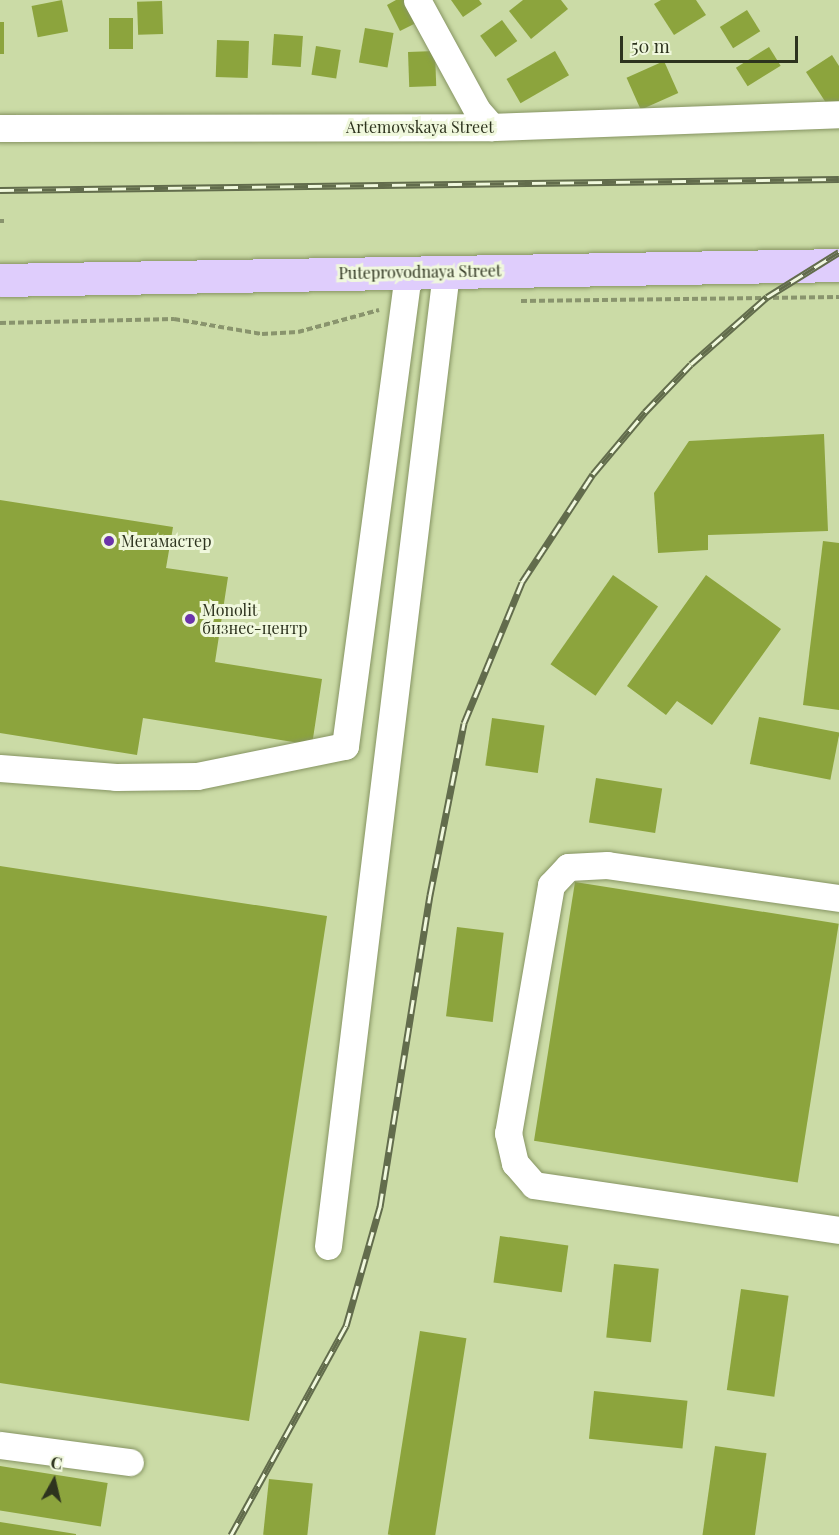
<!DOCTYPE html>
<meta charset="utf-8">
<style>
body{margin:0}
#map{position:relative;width:839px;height:1535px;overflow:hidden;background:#cbdba6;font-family:"Playfair Display",serif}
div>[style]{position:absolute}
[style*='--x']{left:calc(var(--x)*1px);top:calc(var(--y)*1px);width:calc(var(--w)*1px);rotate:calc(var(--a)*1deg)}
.building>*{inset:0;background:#8ca43d;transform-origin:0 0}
.path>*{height:4px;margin-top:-2px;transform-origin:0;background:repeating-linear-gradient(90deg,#89946d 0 6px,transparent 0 9px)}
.roads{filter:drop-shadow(0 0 2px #869462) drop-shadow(0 0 2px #869462)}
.minor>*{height:27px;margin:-13.5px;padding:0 13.5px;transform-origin:13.5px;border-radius:13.5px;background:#fff}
.major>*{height:33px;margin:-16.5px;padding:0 16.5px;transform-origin:16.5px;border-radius:16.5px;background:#dfcdfc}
.rail>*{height:7px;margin-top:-3.5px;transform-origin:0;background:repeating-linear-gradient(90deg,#f0f8dd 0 14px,#626c4c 0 28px);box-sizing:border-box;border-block:2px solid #626c4c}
.dots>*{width:16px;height:16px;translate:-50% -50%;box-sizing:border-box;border:3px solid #f0f8dd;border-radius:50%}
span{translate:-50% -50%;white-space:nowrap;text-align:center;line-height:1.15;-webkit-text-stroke:6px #f0f8dd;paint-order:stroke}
.street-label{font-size:16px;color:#2d331e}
.poi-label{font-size:16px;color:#2d331e}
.left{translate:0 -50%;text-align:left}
.north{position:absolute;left:24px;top:1451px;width:60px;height:60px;-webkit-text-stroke:4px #f0f8dd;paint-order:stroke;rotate:8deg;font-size:16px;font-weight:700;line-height:24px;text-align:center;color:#2d331e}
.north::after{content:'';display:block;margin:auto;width:21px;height:27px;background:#2d331e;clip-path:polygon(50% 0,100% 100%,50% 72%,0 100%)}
.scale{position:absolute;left:620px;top:36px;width:178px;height:27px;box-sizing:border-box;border:3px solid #2d331e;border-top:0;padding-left:8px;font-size:18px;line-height:21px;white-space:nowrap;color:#2d331e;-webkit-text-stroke:4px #f0f8dd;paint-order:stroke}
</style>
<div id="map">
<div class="building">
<i style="left:62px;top:0;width:32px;height:31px;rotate:79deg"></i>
<i style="clip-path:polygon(396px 0,405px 0,416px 23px,400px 31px,387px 5px)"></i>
<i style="clip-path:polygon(451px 0,479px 0,482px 4px,463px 17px)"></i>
<i style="clip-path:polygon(523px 0,561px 0,568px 9px,531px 39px,509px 11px)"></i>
<i style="clip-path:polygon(661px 0,696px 0,706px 15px,674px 35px,654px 4px)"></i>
<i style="left:162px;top:1px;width:33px;height:25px;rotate:88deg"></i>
<i style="left:747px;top:10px;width:25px;height:32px;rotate:58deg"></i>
<i style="left:109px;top:18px;width:24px;height:31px"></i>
<i style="left:502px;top:20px;width:26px;height:27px;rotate:54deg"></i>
<i style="left:0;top:22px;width:4px;height:32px"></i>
<i style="left:365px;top:28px;width:29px;height:35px;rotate:10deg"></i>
<i style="left:274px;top:34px;width:29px;height:31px;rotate:4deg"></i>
<i style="left:217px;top:40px;width:32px;height:37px;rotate:2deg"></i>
<i style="left:316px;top:46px;width:25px;height:29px;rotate:9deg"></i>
<i style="left:769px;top:47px;width:22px;height:39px;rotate:58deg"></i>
<i style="left:435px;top:51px;width:35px;height:27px;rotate:88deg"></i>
<i style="left:555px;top:51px;width:28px;height:56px;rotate:60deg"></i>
<i style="clip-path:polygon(832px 55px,839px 66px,839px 104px,830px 109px,806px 72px)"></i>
<i style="left:664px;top:61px;width:35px;height:41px;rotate:66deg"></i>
<i style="clip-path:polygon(824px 434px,828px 531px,708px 535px,708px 550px,658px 553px,654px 493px,689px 441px)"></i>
<i style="clip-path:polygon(0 500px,173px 527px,166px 568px,228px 577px,215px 662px,322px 679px,312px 745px,143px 718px,137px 755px,0 733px)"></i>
<i style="clip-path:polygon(823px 541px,839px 543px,839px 710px,803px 705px)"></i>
<i style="left:613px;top:575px;width:55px;height:109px;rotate:35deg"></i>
<i style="clip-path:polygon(706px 575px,781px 629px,712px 725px,677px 701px,666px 715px,627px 686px)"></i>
<i style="left:759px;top:717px;width:82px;height:48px;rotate:11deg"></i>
<i style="left:492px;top:718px;width:53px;height:48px;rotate:8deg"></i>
<i style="left:596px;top:778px;width:67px;height:45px;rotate:9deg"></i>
<i style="clip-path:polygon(0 866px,327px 916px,249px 1421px,0 1383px)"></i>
<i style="left:575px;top:882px;width:267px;height:262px;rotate:9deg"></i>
<i style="left:457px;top:927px;width:47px;height:90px;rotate:7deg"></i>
<i style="left:500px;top:1236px;width:69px;height:47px;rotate:8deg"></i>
<i style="left:614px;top:1264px;width:45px;height:74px;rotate:6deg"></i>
<i style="left:741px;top:1289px;width:48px;height:102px;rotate:8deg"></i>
<i style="left:420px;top:1331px;width:47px;height:206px;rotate:9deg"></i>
<i style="left:594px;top:1391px;width:94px;height:48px;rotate:6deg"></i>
<i style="left:715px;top:1446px;width:52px;height:90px;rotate:8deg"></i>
<i style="left:0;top:1466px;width:109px;height:44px;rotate:9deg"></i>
<i style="left:269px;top:1479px;width:44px;height:56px;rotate:6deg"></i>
<i style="clip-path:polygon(0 1522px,76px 1534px,76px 1535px,0 1535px)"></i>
</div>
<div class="path">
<i style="--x:0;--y:221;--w:4;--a:0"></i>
<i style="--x:521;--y:301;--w:318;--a:-0.7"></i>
<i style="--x:0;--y:323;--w:174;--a:-1.3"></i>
<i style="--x:174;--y:319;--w:89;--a:9.7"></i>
<i style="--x:262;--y:334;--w:36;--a:-3"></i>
<i style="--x:298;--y:332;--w:84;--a:-15.2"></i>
</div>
<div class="roads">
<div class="minor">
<i style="--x:417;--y:0;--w:125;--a:61.4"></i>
<i style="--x:477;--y:110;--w:23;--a:49"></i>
<i style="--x:0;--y:128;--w:492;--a:-0.1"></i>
<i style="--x:492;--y:127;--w:347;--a:-2.1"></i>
<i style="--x:0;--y:768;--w:116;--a:4.4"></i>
<i style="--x:116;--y:777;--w:81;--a:-0.7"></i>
<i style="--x:197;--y:776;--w:151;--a:-11.5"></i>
<i style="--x:345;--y:746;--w:477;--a:-82.4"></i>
<i style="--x:839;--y:898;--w:234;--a:-171.9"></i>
<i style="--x:607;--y:865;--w:39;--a:177"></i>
<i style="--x:568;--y:867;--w:25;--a:133"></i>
<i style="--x:551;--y:885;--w:252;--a:99.8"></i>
<i style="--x:508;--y:1133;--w:31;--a:77"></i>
<i style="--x:515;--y:1163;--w:29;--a:49"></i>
<i style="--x:534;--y:1185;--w:308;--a:8.4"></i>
<i style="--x:328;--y:1246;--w:981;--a:-83.09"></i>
<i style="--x:0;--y:1445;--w:131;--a:7.5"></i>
</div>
<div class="major">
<i style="--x:0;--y:280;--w:839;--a:-1.02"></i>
</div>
</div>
<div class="rail">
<i style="--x:0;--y:190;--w:839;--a:-0.75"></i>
<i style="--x:231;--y:1535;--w:239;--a:-61.2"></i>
<i style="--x:346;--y:1326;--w:124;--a:-74.1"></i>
<i style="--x:380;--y:1207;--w:316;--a:-80.9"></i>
<i style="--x:430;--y:895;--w:175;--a:-78.8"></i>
<i style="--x:464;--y:723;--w:152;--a:-67.6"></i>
<i style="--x:522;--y:582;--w:129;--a:-56.7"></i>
<i style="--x:593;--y:474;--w:81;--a:-50"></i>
<i style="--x:645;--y:412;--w:66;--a:-46.2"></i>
<i style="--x:691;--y:364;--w:101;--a:-41.4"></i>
<i style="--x:767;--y:297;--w:85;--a:-32"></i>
</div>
<div class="dots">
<i style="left:109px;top:541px;background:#6c34ab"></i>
<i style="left:190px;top:619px;background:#6c34ab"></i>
</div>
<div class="street-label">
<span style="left:420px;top:127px">Artemovskaya Street</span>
<span style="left:420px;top:272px;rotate:-1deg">Puteprovodnaya Street</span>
</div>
<div class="poi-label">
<span class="left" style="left:121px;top:541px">Мегамастер</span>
<span class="left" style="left:202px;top:619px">Monolit<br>бизнес-центр</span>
</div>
<div class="north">С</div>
<div class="scale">50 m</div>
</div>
